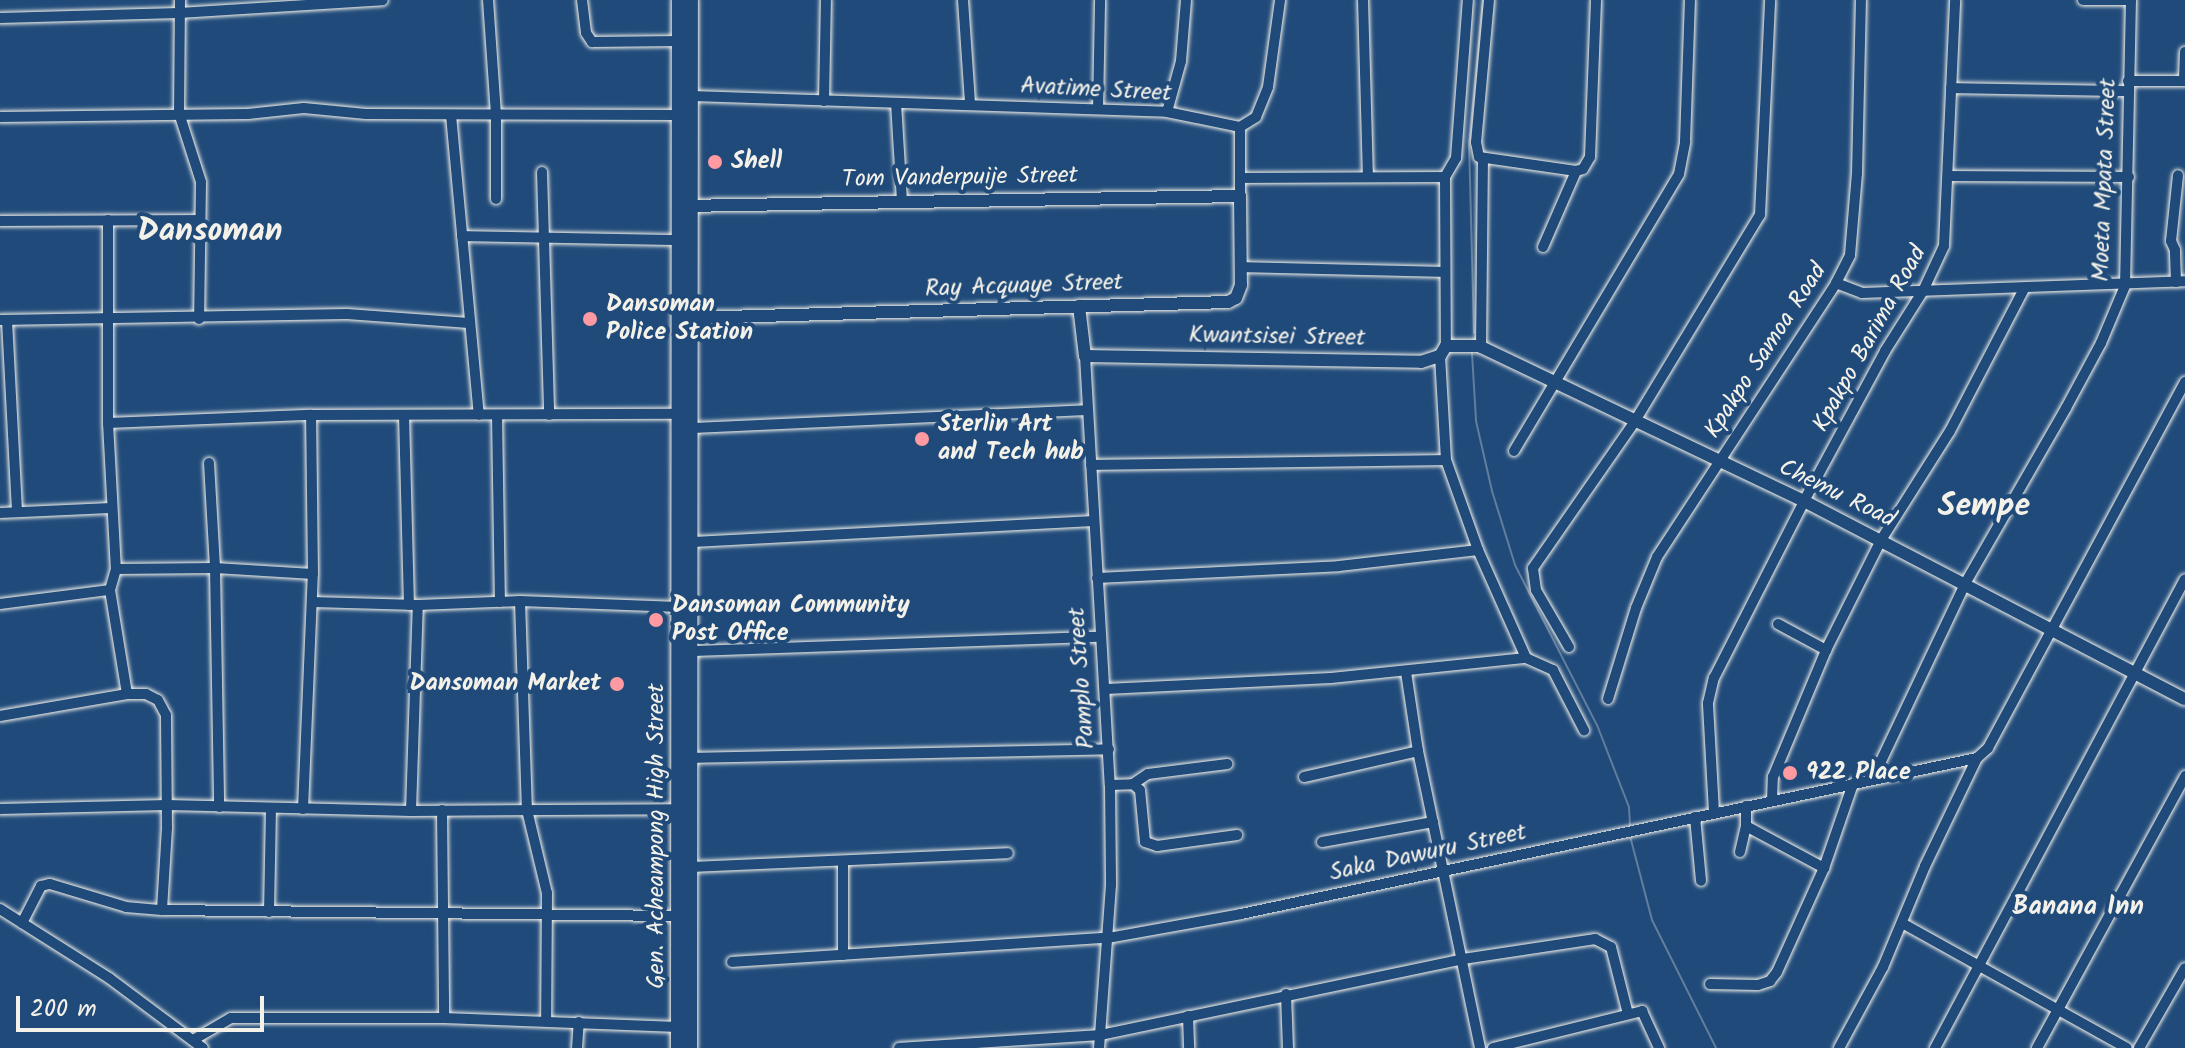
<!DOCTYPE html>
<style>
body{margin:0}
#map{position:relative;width:2185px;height:1048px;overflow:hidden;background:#1f4a7a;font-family:Kalam,sans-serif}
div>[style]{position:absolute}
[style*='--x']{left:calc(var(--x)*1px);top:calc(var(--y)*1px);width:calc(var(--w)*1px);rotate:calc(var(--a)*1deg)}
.stream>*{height:2px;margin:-1px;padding:0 1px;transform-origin:1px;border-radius:1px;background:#627e9d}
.roads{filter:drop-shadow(0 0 2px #f4f1e8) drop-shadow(0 0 2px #f4f1e8)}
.minor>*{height:10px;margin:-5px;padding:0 5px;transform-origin:5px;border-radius:5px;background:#1f4a7a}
.tertiary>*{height:12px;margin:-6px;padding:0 6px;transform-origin:6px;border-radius:6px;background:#1f4a7a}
.secondary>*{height:14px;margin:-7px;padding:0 7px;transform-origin:7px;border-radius:7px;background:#1f4a7a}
.dots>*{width:22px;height:22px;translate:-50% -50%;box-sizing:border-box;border:4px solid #1f4a7a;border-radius:50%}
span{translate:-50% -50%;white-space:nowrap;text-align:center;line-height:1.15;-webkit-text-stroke:8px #1f4a7a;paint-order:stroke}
.street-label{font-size:24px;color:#f4f1e8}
.poi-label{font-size:24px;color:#f4f1e8;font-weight:700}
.left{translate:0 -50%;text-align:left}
.right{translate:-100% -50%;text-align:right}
.neighbourhood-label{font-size:26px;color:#f4f1e8;font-weight:700}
.district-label{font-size:32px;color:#f4f1e8;font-weight:700}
.scale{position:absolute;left:16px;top:996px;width:248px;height:36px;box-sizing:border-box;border:4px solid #f4f1e8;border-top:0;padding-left:10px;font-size:24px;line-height:28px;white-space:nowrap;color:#f4f1e8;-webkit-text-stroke:6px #1f4a7a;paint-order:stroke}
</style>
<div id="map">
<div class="stream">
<i style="--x:1474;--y:333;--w:186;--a:-91.5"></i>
<i style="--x:1469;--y:147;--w:148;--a:-84.6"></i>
<i style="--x:1472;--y:353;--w:68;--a:86.6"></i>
<i style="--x:1476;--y:421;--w:72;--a:77.1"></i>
<i style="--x:1492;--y:491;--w:77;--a:72.7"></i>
<i style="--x:1515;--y:565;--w:180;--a:62.9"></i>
<i style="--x:1597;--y:725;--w:88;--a:68.7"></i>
<i style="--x:1629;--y:807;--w:22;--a:87"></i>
<i style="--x:1630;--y:836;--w:87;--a:75.3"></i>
<i style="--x:1652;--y:920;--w:143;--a:63.4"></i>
</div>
<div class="roads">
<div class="minor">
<i style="--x:180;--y:0;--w:113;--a:90.5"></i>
<i style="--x:179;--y:113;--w:72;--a:72.3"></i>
<i style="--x:201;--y:182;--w:137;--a:90.8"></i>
<i style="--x:488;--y:0;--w:113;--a:86"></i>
<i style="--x:496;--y:113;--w:86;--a:90"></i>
<i style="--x:582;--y:0;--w:33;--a:83"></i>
<i style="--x:586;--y:33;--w:11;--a:56"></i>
<i style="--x:592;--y:42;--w:87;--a:-0.7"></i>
<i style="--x:963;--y:0;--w:104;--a:86.1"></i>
<i style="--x:1363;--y:0;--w:175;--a:88.4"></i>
<i style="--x:1489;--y:0;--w:143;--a:95.2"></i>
<i style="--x:1476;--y:142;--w:15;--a:79"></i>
<i style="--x:1479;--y:157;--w:98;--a:8.2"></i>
<i style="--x:1576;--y:171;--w:7;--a:-16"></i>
<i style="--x:1583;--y:169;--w:14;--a:-60"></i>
<i style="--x:1590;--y:157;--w:157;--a:-87.8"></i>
<i style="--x:2083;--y:0;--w:48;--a:0"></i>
<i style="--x:0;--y:18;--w:179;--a:-1.6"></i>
<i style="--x:179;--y:13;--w:204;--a:-3.6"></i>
<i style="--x:2184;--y:80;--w:28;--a:-88"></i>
<i style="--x:2128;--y:81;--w:57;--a:0"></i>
<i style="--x:1951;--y:88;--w:177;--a:1"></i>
<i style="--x:692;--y:96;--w:475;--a:1.9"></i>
<i style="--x:1167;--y:112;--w:75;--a:11.6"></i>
<i style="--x:824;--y:101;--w:101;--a:-88.9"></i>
<i style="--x:896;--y:103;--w:98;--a:86.5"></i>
<i style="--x:1098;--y:109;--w:109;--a:-88.9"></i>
<i style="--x:1167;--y:112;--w:53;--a:-74.6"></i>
<i style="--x:1181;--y:61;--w:61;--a:-85.3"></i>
<i style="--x:451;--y:115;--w:301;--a:84.7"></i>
<i style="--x:0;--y:117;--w:248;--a:-0.7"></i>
<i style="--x:248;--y:114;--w:56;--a:-6.1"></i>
<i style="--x:304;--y:108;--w:62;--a:5.5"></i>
<i style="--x:366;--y:114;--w:314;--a:0.2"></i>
<i style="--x:1240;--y:127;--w:19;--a:-32"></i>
<i style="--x:1256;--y:117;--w:32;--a:-68"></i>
<i style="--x:1268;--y:87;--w:88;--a:-82.1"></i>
<i style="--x:542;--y:172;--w:243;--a:88.3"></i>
<i style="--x:1948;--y:176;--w:181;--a:0.3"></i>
<i style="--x:1445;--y:177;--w:22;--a:-60"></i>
<i style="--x:1456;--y:158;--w:158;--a:-85.7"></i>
<i style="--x:1445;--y:177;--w:169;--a:89.7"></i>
<i style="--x:1240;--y:178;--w:205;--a:-0.3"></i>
<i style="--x:1240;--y:196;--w:69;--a:-90"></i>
<i style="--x:108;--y:220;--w:203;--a:90"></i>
<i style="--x:108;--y:423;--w:146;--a:86.9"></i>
<i style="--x:116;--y:569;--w:22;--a:106"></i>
<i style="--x:110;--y:590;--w:105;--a:80.7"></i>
<i style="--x:0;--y:221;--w:200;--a:-0.3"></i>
<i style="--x:462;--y:236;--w:218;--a:1.1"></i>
<i style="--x:1543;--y:247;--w:83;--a:-66.5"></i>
<i style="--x:1242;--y:267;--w:201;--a:1.4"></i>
<i style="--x:2176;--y:282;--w:32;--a:-92"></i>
<i style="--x:2175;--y:250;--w:10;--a:-114"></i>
<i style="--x:2171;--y:241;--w:66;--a:-83.9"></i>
<i style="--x:1836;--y:283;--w:28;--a:21"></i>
<i style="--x:1862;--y:293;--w:323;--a:-2.1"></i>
<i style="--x:0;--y:320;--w:347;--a:-1"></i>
<i style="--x:347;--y:314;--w:122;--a:4.2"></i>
<i style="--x:7;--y:320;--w:192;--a:87"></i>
<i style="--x:1481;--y:348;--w:190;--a:-89.4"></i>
<i style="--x:1085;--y:356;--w:430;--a:86.7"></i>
<i style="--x:1110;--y:785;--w:100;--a:89.4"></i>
<i style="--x:1111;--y:885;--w:163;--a:94.2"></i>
<i style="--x:1440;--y:356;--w:104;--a:86.7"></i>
<i style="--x:1446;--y:460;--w:96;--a:70.4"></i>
<i style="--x:1478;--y:550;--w:118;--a:66"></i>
<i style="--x:404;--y:415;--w:190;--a:88.5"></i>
<i style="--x:497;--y:415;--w:187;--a:89.1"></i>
<i style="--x:108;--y:423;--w:203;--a:-2.3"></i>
<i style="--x:311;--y:415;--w:369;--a:-0.2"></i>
<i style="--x:693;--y:428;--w:394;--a:-2.6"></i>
<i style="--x:1514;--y:451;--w:322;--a:-59.2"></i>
<i style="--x:1679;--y:174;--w:33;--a:-79"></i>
<i style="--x:1685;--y:142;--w:142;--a:-88"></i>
<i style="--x:209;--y:463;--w:105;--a:86.7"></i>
<i style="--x:215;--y:568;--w:239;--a:89"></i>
<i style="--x:1091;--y:465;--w:355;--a:-0.8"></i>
<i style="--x:0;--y:513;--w:111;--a:-2.6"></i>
<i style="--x:693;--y:542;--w:401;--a:-3"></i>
<i style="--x:116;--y:569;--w:99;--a:-0.6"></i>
<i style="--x:215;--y:568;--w:98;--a:3.5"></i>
<i style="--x:1097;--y:578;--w:242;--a:-2.8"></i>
<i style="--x:1339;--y:566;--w:140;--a:-6.6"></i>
<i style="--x:520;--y:601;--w:209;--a:88.1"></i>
<i style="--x:527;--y:810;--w:85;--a:76.5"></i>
<i style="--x:547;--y:893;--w:128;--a:90.4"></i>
<i style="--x:312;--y:602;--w:106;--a:1.6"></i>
<i style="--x:418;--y:605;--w:102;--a:-2.2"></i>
<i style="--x:520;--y:601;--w:159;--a:2.2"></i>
<i style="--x:0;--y:604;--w:111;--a:-7.3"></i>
<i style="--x:1778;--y:624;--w:55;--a:28.4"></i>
<i style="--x:1569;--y:647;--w:66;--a:-120.1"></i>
<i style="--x:1536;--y:590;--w:22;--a:-98"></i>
<i style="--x:1533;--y:568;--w:179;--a:-55.2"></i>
<i style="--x:1635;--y:421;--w:241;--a:-58.8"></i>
<i style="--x:1760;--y:215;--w:215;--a:-87.3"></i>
<i style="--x:692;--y:651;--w:409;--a:-2"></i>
<i style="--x:1406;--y:672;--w:80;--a:81.4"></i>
<i style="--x:1418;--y:751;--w:303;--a:78.2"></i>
<i style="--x:1106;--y:689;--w:225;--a:-2.8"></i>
<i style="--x:1331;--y:678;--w:196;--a:-5.9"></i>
<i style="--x:1526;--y:658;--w:30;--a:24"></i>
<i style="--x:1553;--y:670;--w:68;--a:62.7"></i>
<i style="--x:1608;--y:699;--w:95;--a:-72.9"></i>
<i style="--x:1636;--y:608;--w:55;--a:-67.6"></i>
<i style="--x:1657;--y:557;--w:327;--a:-56.8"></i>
<i style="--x:1836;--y:283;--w:31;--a:-63"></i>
<i style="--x:1850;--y:255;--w:81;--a:-85.1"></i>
<i style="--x:1857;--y:174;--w:174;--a:-88.7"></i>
<i style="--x:0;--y:716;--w:129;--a:-9.8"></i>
<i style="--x:127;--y:694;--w:19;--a:0"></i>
<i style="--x:146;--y:694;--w:13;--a:27"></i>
<i style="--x:158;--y:700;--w:17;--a:62"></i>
<i style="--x:166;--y:715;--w:113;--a:89.5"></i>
<i style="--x:167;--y:828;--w:82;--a:93.5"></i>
<i style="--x:691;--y:758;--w:418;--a:-1.2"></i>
<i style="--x:1304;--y:777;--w:117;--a:-12.8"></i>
<i style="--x:1872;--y:780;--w:219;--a:-64.6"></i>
<i style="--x:1966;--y:582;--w:201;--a:-60.1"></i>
<i style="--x:2066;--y:408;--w:74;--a:-61.7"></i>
<i style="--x:2101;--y:343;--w:62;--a:-67.2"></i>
<i style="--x:2125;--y:286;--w:286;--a:-88.8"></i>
<i style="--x:1133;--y:784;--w:18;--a:-34"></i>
<i style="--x:1148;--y:774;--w:80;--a:-7.2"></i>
<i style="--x:1110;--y:785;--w:23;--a:-2"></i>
<i style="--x:1133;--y:784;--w:9;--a:41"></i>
<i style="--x:1140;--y:790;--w:52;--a:84.5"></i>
<i style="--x:1145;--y:842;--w:13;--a:18"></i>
<i style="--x:1157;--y:846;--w:81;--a:-7.8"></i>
<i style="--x:1772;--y:801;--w:24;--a:-88"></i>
<i style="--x:1773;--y:777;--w:138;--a:-67.3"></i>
<i style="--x:1826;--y:650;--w:123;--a:-63.4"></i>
<i style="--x:1881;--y:540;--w:129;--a:-57.7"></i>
<i style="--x:1950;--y:431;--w:160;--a:-62.5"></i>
<i style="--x:1746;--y:806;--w:20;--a:90"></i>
<i style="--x:1746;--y:826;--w:89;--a:28.3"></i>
<i style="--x:0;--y:809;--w:167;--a:-1.4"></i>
<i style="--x:167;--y:805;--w:244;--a:1.4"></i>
<i style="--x:411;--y:811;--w:268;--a:-0.4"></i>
<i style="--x:303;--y:809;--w:235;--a:-87.6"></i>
<i style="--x:313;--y:574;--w:159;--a:-90.7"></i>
<i style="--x:442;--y:810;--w:208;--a:89.4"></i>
<i style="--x:411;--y:811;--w:206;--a:-88.1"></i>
<i style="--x:1714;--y:812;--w:109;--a:-93.2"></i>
<i style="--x:1708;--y:703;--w:26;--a:-77"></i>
<i style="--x:1714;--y:678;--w:199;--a:-63"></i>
<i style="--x:1804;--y:501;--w:170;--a:-61.6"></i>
<i style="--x:1885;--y:351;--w:71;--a:-57.7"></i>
<i style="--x:1923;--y:291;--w:50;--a:-65"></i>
<i style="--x:1944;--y:246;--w:246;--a:-87.4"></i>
<i style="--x:1695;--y:817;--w:64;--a:84.6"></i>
<i style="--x:1322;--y:842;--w:113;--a:-10.2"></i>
<i style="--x:1740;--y:852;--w:27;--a:-77"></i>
<i style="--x:843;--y:862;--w:93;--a:90"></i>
<i style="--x:690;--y:867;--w:318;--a:-2.5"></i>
<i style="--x:0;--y:909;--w:129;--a:32.3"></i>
<i style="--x:109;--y:978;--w:117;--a:36.7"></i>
<i style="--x:269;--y:912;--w:103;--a:-88.9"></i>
<i style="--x:22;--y:923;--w:42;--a:-62.8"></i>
<i style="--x:41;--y:886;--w:9;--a:-13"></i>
<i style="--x:50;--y:884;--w:79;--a:16.8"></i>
<i style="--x:126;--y:907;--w:36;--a:5"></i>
<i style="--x:162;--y:910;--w:516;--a:0.67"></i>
<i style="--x:1902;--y:923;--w:257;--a:29.1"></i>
<i style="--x:732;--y:962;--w:377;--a:-3.7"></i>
<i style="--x:1108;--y:938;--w:135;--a:-10.2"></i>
<i style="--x:1241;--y:914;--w:752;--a:-11.97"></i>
<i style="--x:1977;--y:758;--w:15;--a:-42"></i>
<i style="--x:1988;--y:748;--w:416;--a:-61.7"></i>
<i style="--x:1710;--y:984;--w:48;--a:1.2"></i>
<i style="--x:1758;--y:985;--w:13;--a:-18"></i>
<i style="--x:1770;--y:981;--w:11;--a:-52"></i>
<i style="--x:1777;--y:972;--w:114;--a:-65.7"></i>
<i style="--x:1824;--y:868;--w:89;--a:-71"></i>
<i style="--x:1286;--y:994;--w:54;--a:87.9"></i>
<i style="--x:1188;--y:1016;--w:32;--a:88"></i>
<i style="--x:193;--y:1040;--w:44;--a:-30.1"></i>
<i style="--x:231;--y:1018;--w:213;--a:0"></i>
<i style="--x:444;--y:1018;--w:234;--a:2.2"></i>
<i style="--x:577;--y:1048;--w:26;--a:-86"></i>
<i style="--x:899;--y:1048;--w:201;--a:-3.7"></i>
<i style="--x:1100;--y:1035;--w:371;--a:-11.8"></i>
<i style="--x:1463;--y:959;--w:134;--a:-8.6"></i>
<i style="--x:1595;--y:939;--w:18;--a:27"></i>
<i style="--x:1611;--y:947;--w:69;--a:75.8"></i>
<i style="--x:1493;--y:1048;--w:154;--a:-13.9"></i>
<i style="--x:1642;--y:1011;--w:41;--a:65.3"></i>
<i style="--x:1839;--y:1048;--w:92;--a:-61.5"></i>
<i style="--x:1883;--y:967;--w:109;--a:-67.4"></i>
<i style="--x:1925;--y:866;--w:120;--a:-64.3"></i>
<i style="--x:1935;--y:1048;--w:531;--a:-61.94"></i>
<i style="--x:2037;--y:1048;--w:310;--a:-61.4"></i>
<i style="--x:2139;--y:1048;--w:92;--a:-60.1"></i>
</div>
<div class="tertiary">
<i style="--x:684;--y:206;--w:556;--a:-1.03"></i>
<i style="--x:1240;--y:196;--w:89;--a:89.4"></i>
<i style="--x:1241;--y:285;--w:14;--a:111"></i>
<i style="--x:1236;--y:298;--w:9;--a:153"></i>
<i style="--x:1228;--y:302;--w:536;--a:178.29"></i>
<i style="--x:1079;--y:306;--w:50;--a:83.2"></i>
<i style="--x:1085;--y:356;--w:336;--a:1"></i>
<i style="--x:1421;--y:362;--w:20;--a:-18"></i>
<i style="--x:1440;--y:356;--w:12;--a:-59"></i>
<i style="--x:1446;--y:346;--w:33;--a:0"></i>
<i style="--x:1479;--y:346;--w:360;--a:25.5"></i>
<i style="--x:1804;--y:501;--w:429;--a:27.5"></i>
</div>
<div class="secondary">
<i style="--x:678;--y:1048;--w:1048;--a:-89.95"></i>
<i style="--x:690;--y:1048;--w:1048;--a:-89.95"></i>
</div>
</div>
<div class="dots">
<i style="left:715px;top:162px;background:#ff9aa2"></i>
<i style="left:590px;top:319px;background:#ff9aa2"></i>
<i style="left:922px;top:439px;background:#ff9aa2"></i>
<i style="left:656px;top:620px;background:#ff9aa2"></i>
<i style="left:617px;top:684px;background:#ff9aa2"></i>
<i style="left:1790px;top:773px;background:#ff9aa2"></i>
</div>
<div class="street-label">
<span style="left:1096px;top:90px;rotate:3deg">Avatime Street</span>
<span style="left:960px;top:178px;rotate:-1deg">Tom Vanderpuije Street</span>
<span style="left:2105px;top:180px;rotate:-88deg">Moeta Mpata Street</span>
<span style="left:1024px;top:286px;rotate:-2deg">Ray Acquaye Street</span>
<span style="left:1277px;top:337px;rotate:1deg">Kwantsisei Street</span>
<span style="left:1870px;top:339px;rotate:-61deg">Kpakpo Barima Road</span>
<span style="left:1766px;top:351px;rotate:-57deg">Kpakpo Samoa Road</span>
<span style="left:1837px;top:494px;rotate:26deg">Chemu Road</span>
<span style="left:1082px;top:678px;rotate:-94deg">Pamplo Street</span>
<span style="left:657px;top:836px;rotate:-90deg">Gen. Acheampong High Street</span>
<span style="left:1428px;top:853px;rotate:-12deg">Saka Dawuru Street</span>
</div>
<div class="poi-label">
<span class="left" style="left:731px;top:162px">Shell</span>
<span class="left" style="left:606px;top:319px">Dansoman<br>Police Station</span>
<span class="left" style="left:938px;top:439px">Sterlin Art<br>and Tech hub</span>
<span class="left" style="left:672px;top:620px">Dansoman Community<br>Post Office</span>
<span class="right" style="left:601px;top:684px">Dansoman Market</span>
<span class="left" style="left:1806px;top:773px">922 Place</span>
</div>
<div class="neighbourhood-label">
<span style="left:2078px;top:908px">Banana Inn</span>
</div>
<div class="district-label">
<span style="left:210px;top:232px">Dansoman</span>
<span style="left:1984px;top:507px">Sempe</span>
</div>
<div class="scale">200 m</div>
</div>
